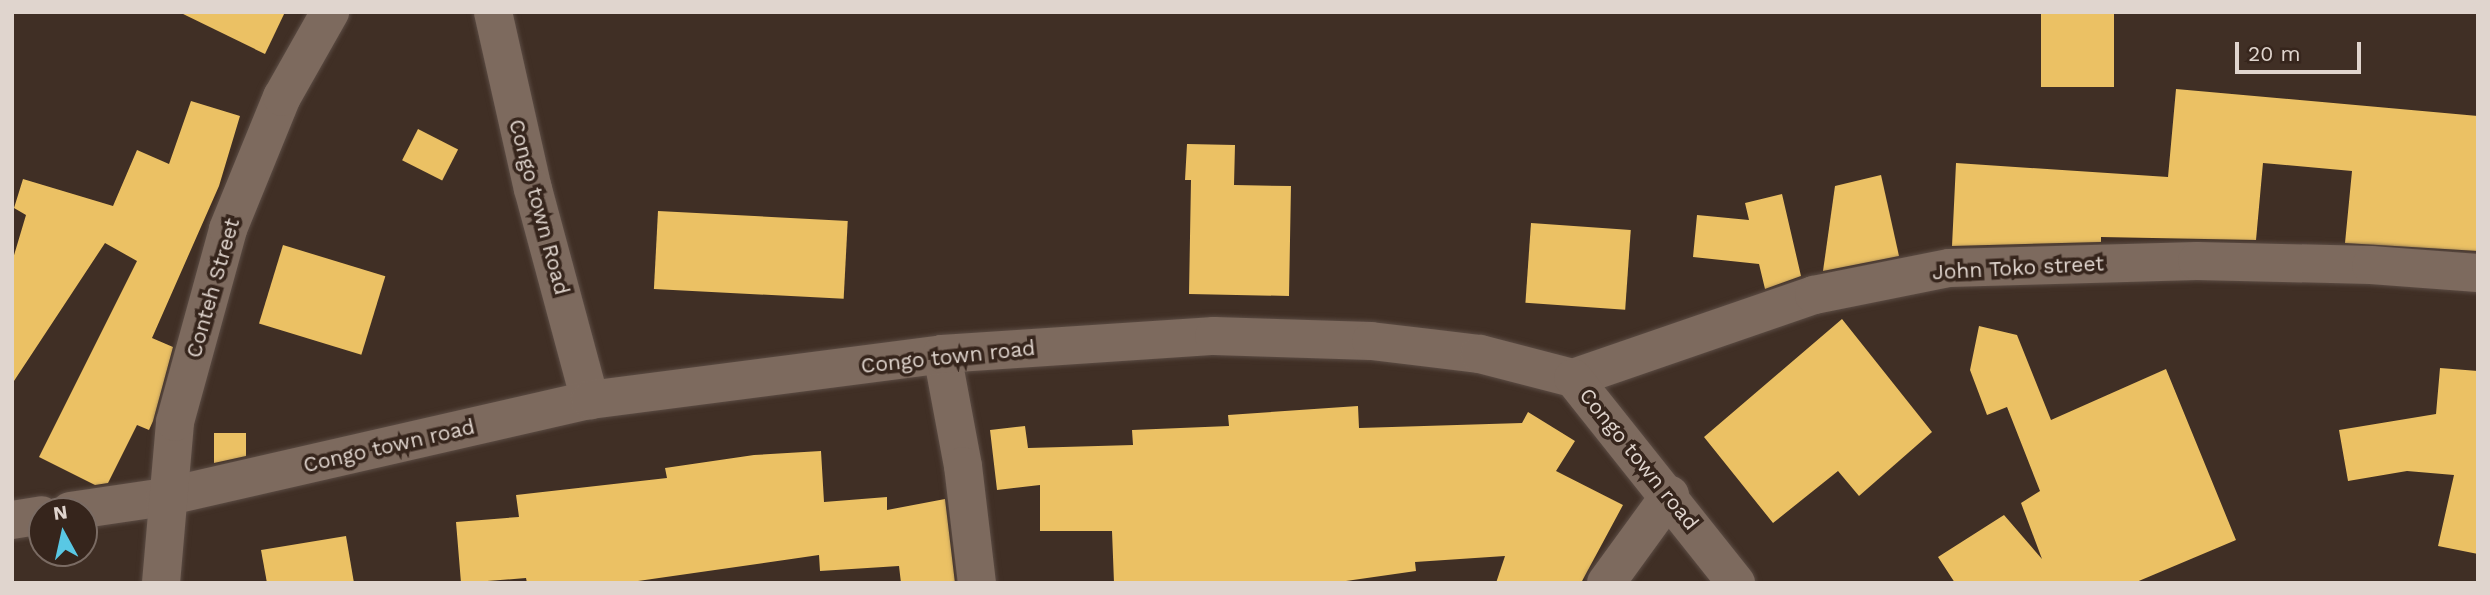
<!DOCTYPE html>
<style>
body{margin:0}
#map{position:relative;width:2490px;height:595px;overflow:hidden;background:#402f25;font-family:"Work Sans",sans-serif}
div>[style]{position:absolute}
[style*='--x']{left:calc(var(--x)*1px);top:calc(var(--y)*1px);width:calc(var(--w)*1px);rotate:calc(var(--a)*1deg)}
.building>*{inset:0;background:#ebc164;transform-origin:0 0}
.roads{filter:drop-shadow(0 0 2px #5b4c44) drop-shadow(0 0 2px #5b4c44)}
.minor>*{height:38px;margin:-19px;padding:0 19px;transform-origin:19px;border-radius:19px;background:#7d6a5e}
span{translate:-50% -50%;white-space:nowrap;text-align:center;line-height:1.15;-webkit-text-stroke:7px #36251c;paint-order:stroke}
.street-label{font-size:21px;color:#e0d5ce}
.frame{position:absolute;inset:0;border:14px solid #e0d5ce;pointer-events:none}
.north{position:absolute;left:28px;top:497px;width:70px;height:70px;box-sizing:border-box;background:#36251c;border:2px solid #7a6b63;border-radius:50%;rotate:352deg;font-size:19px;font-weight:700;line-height:28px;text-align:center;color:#e0d5ce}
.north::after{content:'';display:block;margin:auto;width:24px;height:32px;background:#59c8e4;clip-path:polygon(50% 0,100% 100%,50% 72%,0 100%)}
.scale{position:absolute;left:2235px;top:42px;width:126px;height:32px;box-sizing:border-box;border:4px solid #e0d5ce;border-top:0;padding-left:9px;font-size:21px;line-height:24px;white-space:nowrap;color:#e0d5ce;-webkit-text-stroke:5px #36251c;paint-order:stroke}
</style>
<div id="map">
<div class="building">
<i style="clip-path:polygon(179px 12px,285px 12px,265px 54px)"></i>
<i style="left:2041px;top:12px;width:73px;height:75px"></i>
<i style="clip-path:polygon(2176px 89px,2478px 116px,2478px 251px,2345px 243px,2352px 171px,2263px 163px,2256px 240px,2101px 237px,2101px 242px,1952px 246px,1956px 163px,2168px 177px)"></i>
<i style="clip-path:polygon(191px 101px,240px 116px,219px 186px,152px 338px,173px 347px,153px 421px,149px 430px,137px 425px,108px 483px,95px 485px,39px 457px,137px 261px,105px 243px,12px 384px,12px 262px,26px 215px,14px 208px,23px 179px,113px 206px,137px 150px,169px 164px)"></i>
<i style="left:418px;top:129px;width:45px;height:35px;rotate:27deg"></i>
<i style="clip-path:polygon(1187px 144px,1235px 145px,1234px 185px,1291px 186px,1289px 296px,1189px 294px,1191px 180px,1185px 180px)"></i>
<i style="clip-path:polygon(1881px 175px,1899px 256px,1823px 271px,1835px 186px)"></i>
<i style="clip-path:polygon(1782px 194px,1801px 276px,1765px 289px,1759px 264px,1693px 257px,1697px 215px,1749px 220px,1745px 203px)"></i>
<i style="left:658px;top:211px;width:190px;height:78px;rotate:3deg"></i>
<i style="left:1531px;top:223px;width:100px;height:80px;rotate:4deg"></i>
<i style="left:283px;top:245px;width:107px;height:82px;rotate:17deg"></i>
<i style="clip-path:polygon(1842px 319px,1932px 432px,1859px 496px,1838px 471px,1773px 523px,1704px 437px)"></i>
<i style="clip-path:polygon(1979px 326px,2017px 335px,2051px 420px,2166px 369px,2236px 540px,2134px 583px,1955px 583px,1938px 557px,2004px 515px,2042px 559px,2021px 503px,2040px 491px,2007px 407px,1987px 415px,1970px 370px)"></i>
<i style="clip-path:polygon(2440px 368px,2478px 371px,2478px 554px,2438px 546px,2454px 475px,2407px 471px,2348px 481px,2339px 430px,2436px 414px)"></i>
<i style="clip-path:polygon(1358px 406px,1359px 428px,1522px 423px,1528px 412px,1575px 441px,1556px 471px,1623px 505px,1581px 583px,1496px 583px,1505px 556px,1415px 562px,1416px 571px,1332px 583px,1114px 583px,1112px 531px,1040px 531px,1040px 485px,997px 490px,990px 430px,1025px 426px,1028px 448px,1133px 445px,1132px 430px,1229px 426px,1228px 415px)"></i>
<i style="clip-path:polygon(214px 433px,246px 433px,246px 456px,214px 463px)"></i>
<i style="clip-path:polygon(821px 451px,824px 502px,887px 497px,887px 510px,945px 499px,955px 583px,901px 583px,899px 566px,820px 571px,819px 555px,624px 583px,527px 583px,526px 578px,461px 583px,456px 522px,519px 517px,516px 495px,667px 478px,665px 468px,754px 455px)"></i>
<i style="clip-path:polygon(346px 536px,354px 583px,267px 583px,261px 550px)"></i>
</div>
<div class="roads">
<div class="minor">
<i style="--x:493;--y:12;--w:181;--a:77.3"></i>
<i style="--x:533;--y:189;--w:219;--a:74.9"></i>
<i style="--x:942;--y:354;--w:114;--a:79.4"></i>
<i style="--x:963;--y:466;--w:118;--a:83.2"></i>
<i style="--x:1573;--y:378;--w:255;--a:-19"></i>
<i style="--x:1814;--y:295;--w:138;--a:-11.3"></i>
<i style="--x:1949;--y:268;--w:248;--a:-1.6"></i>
<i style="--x:2197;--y:261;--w:174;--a:1.3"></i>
<i style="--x:2371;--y:265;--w:107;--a:4.3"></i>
<i style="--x:70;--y:511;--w:96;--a:-8.4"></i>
<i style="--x:165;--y:497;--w:436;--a:-12.9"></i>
<i style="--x:590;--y:400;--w:355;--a:-7.4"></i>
<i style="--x:942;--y:354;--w:273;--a:-3.8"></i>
<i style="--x:1214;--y:336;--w:157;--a:1.8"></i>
<i style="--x:1371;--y:341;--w:110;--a:6.8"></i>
<i style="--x:1480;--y:354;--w:96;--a:14.5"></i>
<i style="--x:1573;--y:378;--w:262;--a:51.5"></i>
<i style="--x:12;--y:520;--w:30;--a:-9"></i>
<i style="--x:161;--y:583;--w:162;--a:-85"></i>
<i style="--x:175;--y:422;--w:200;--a:-74.6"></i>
<i style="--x:228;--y:229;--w:143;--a:-67.8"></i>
<i style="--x:282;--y:97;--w:98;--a:-60.5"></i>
<i style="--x:1606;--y:583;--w:109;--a:-54"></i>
</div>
</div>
<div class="street-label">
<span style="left:539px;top:207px;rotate:75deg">Congo town Road</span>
<span style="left:2018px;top:268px;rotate:-3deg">John Toko street</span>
<span style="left:213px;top:288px;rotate:-74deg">Conteh Street</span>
<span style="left:948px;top:357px;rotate:-6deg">Congo town road</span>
<span style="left:389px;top:446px;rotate:-13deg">Congo town road</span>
<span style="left:1639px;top:459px;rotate:51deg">Congo town road</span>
</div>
<div class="frame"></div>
<div class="north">N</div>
<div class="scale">20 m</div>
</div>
